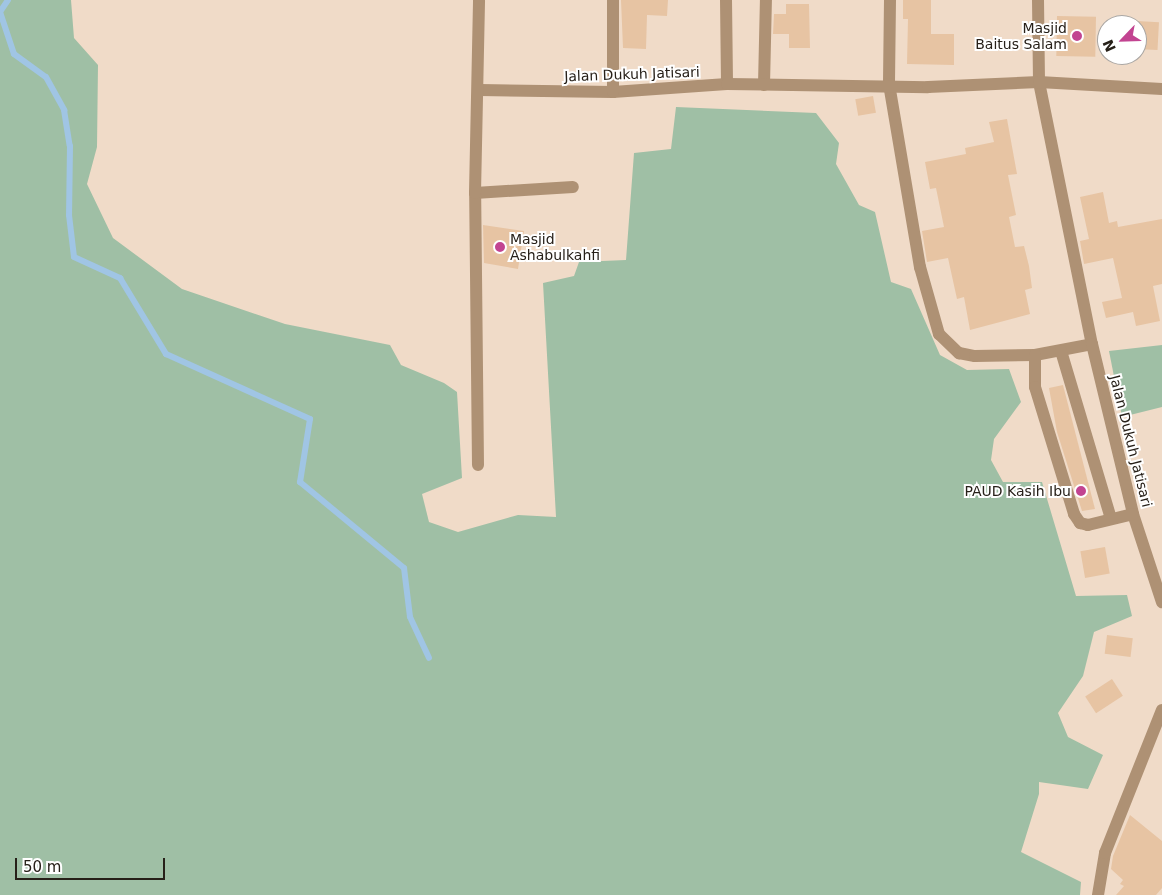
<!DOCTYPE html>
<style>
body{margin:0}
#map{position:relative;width:1162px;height:895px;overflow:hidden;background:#f0dbc8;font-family:"DejaVu Sans",sans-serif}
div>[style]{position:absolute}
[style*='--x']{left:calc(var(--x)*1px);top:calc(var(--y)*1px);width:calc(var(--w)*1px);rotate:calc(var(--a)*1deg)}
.green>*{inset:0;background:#9fbfa5}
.stream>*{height:6px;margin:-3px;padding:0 3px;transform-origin:3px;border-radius:3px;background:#a0c5e4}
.building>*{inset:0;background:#e7c4a3;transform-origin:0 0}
.street>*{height:12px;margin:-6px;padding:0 6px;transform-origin:6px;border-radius:6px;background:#ae9174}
.dots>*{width:14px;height:14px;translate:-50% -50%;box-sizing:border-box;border:2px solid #fff;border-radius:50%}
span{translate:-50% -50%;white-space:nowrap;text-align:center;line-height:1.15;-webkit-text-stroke:4px #fff;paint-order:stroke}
.poi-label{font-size:14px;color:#272019}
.right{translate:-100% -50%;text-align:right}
.left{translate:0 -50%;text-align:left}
.street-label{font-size:14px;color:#272019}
.north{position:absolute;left:1097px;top:15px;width:50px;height:50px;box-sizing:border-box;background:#fff;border:1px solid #a9a6a3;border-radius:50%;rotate:246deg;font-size:14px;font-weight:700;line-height:20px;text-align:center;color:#272019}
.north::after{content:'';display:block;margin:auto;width:18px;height:22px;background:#c24491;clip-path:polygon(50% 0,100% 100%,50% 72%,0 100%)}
.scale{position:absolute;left:15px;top:858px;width:150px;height:22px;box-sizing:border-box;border:2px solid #272019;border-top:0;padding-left:6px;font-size:15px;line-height:18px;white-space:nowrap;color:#272019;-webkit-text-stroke:4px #fff;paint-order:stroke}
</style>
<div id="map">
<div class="green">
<i style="clip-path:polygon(0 0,71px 0,74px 38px,98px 65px,97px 147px,87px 184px,113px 238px,182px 289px,285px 324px,390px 345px,401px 365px,444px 383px,457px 392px,462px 478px,422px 494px,429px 522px,458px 532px,518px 515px,556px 517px,543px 283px,574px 276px,579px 262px,626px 260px,634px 153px,671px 149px,676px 107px,816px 113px,839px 143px,836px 164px,859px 205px,875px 212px,891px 282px,911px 289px,940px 355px,967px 370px,1009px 369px,1021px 402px,994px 439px,991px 460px,1003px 482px,1042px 482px,1076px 596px,1127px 595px,1132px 616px,1094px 632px,1083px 676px,1058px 713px,1068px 737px,1103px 755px,1088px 789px,1039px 782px,1039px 794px,1021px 852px,1081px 882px,1080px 895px,0 895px)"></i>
<i style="clip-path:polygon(1162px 345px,1162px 407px,1122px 417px,1109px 351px)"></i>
</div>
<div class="stream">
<i style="--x:8;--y:0;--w:14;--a:124"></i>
<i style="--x:0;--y:12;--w:44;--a:71.6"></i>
<i style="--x:14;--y:54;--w:39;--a:36"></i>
<i style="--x:46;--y:77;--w:38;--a:61"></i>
<i style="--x:64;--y:110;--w:36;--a:81"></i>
<i style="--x:70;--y:146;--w:69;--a:90.8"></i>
<i style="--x:69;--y:215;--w:42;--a:83.2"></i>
<i style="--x:74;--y:257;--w:51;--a:24.5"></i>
<i style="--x:120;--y:278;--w:89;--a:58.8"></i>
<i style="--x:166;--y:354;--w:158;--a:24.3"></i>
<i style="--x:310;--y:419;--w:64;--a:99"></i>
<i style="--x:300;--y:482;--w:135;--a:39.6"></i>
<i style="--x:404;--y:568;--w:49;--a:83"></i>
<i style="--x:410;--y:617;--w:45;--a:65.1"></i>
</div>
<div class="building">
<i style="clip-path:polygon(621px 0,668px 0,667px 16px,647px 15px,646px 49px,623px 48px)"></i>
<i style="clip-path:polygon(903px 0,931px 0,931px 34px,954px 34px,954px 65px,907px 64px,908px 19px,903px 19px)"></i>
<i style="clip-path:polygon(786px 4px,809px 4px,810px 48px,789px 48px,789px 34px,773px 34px,774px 14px,786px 14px)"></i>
<i style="left:1057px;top:16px;width:39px;height:40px;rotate:1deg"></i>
<i style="left:1137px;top:21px;width:22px;height:28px;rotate:3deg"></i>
<i style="left:873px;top:96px;width:17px;height:18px;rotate:80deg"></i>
<i style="clip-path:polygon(1007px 119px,1017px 174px,1008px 175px,1016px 215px,1009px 217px,1015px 247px,1024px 246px,1029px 266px,1032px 288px,1025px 290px,1030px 314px,970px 330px,964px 297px,957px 299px,948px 258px,927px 262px,922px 231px,944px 227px,936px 188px,930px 189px,925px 162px,966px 154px,965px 148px,994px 142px,989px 122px)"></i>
<i style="clip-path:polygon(1103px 192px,1109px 223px,1117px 221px,1118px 227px,1162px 219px,1162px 284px,1153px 286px,1160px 321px,1136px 326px,1133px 312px,1106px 318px,1102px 302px,1122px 298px,1113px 258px,1084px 264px,1080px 241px,1089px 239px,1080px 197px)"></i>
<i style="clip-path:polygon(483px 225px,524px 231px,518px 269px,484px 263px)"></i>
<i style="clip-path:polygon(1063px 385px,1095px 509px,1082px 511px,1057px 432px,1049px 388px)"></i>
<i style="left:1105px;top:547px;width:27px;height:25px;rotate:80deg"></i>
<i style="left:1107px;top:635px;width:26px;height:19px;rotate:7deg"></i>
<i style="left:1112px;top:679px;width:20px;height:32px;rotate:57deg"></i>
<i style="clip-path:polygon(1130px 815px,1162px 841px,1162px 888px,1156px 895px,1116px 895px,1124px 886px,1120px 884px,1123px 880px,1111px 869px,1113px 856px)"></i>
</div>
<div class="street">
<i style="--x:726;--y:0;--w:84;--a:89.3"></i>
<i style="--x:890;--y:0;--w:84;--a:90.7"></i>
<i style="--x:889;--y:84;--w:186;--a:80.4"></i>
<i style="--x:920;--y:267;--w:70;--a:74.2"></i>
<i style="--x:939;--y:334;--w:28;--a:44"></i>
<i style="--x:959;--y:353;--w:16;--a:11"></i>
<i style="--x:975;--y:356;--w:60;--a:-1"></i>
<i style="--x:1035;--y:355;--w:58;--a:-10.9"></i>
<i style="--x:1038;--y:0;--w:82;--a:89.3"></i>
<i style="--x:1039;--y:82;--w:267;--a:78.6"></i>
<i style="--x:1092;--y:344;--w:175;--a:76.4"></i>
<i style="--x:1133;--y:514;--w:93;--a:71.8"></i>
<i style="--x:764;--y:85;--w:85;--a:-88.7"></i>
<i style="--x:480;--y:90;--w:133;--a:0.9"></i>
<i style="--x:613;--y:92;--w:114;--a:-4"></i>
<i style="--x:727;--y:84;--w:201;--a:0.9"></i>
<i style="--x:928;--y:87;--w:111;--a:-2.6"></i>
<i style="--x:1039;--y:82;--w:123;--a:3.3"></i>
<i style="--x:613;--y:92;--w:92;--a:-90"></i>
<i style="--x:475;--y:193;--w:98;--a:-3.5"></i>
<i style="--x:1061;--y:351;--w:175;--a:73.4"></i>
<i style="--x:1035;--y:355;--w:32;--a:90"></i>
<i style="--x:1035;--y:387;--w:133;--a:72.9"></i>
<i style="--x:1074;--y:514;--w:11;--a:56"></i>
<i style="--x:1080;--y:523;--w:8;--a:14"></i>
<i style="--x:1088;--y:525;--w:46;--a:-13.7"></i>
<i style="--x:478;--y:465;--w:272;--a:-90.6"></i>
<i style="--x:475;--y:193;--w:193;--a:-88.8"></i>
<i style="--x:1098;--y:895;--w:43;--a:-80.5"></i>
<i style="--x:1105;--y:853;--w:154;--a:-68.3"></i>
</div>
<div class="dots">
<i style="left:1077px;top:36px;background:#c24491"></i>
<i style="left:500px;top:247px;background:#c24491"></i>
<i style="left:1081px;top:491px;background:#c24491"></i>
</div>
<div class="poi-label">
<span class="right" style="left:1067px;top:36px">Masjid<br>Baitus Salam</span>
<span class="left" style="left:510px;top:247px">Masjid<br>Ashabulkahfi</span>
<span class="right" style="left:1071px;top:491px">PAUD Kasih Ibu</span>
</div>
<div class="street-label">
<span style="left:632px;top:74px;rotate:-2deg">Jalan Dukuh Jatisari</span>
<span style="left:1131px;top:441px;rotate:76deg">Jalan Dukuh Jatisari</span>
</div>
<div class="north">N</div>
<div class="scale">50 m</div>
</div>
